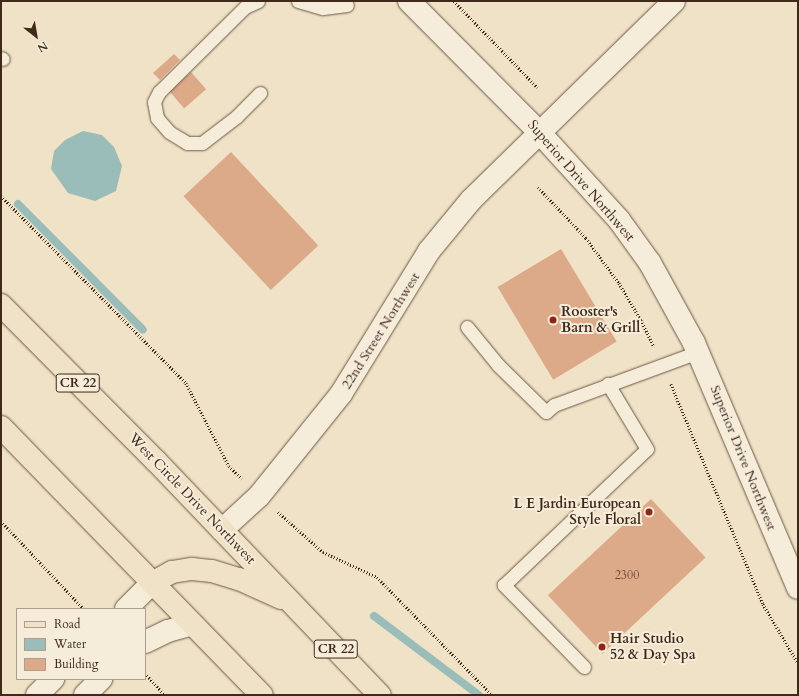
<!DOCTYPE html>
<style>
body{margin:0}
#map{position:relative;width:799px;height:696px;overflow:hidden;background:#f0e2c6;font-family:Cardo,serif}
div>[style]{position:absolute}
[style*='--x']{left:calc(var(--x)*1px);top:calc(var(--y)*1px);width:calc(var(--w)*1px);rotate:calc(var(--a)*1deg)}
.water>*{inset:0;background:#9bbdb9}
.stream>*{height:8px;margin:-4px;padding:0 4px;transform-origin:4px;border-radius:4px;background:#9bbdb9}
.building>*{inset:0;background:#ddaa89;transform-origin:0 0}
.path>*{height:2.5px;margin-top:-1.25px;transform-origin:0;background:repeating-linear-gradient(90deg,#41291a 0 1px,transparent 0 3px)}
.roads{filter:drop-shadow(0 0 1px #6d5745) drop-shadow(0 0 1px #6d5745)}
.service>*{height:13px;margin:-6.5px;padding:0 6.5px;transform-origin:6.5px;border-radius:6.5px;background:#f5ecda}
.minor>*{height:22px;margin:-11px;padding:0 11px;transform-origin:11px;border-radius:11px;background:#f5ecda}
.tertiary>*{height:22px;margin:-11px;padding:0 11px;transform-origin:11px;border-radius:11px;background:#f5ecda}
.primary>*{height:22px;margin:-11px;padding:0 11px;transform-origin:11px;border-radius:11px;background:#f0e2c6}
.dots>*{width:11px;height:11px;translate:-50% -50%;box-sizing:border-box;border:2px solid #f5ecda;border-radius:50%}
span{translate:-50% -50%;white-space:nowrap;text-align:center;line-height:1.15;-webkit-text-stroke:4px #f5ecda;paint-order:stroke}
.number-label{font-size:12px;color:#684936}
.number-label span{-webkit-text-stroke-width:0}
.shield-label span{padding:1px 3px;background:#f5ecda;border:1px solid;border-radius:3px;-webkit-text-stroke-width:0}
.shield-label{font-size:13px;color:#41291a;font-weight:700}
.street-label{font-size:14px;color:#41291a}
.poi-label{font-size:14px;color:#41291a;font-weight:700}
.left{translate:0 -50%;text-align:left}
.right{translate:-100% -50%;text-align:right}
.frame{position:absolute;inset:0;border:2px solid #41291a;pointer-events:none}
.legend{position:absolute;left:16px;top:608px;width:130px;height:72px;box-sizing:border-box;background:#f5ecda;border:1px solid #ad9e8d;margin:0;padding:5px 7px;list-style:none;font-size:12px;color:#41291a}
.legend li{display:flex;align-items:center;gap:8px;height:20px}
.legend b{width:20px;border:1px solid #ad9e8d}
.north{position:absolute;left:16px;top:16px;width:40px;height:40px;-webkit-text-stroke:3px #f5ecda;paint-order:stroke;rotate:149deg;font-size:11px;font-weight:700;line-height:16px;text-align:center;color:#41291a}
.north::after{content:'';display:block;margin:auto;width:14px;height:18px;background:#41291a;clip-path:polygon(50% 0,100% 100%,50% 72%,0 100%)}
</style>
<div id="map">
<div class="water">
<i style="clip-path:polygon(83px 131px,102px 135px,114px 147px,122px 166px,116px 191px,95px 201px,68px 193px,51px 169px,54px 151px,65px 140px)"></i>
</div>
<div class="stream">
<i style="--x:18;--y:204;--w:177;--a:45.2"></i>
<i style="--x:374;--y:616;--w:131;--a:37"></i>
</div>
<div class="building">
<i style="clip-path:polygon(174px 54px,180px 60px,160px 80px,153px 73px)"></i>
<i style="left:191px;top:72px;width:23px;height:29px;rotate:49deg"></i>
<i style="left:231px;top:152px;width:128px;height:65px;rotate:47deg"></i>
<i style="left:561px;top:249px;width:108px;height:74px;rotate:59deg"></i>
<i style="left:651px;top:499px;width:80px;height:141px;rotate:47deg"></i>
</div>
<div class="path">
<i style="--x:454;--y:1;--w:120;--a:46"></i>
<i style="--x:538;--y:187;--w:70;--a:46.7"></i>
<i style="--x:586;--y:238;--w:56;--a:53.7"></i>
<i style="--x:619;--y:283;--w:43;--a:59.3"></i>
<i style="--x:641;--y:320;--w:30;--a:64"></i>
<i style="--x:1;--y:196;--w:263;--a:45.3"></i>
<i style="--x:186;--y:383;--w:93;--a:62.6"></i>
<i style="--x:229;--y:466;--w:18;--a:45"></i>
<i style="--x:671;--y:384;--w:238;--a:67.3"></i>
<i style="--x:763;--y:604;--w:69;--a:59.3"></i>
<i style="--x:278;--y:512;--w:60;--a:41.6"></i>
<i style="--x:323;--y:552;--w:60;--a:24.8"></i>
<i style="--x:377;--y:577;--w:165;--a:45.7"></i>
<i style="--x:1;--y:521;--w:121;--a:46.7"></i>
<i style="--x:145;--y:673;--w:30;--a:48"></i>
</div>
<div class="roads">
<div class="service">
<i style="--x:258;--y:1;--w:14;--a:155"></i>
<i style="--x:245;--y:7;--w:121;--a:135.3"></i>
<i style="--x:159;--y:92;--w:11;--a:117"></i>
<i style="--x:154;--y:102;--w:16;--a:79"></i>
<i style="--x:157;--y:118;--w:18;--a:49"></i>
<i style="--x:169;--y:132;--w:21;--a:31"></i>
<i style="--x:187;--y:143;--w:15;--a:0"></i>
<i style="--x:202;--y:143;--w:43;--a:-37.4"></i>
<i style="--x:236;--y:117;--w:34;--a:-45"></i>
<i style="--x:298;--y:1;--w:26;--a:16"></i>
<i style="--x:323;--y:8;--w:24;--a:-7"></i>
<i style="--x:1;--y:58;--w:2;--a:27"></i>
<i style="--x:467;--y:327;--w:49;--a:50.8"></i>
<i style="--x:498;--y:365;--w:67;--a:44.4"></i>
<i style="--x:546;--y:412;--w:11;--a:-41"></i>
<i style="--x:554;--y:405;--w:153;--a:-20.2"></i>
<i style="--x:584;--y:667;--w:115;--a:-134.3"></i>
<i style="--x:504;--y:585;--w:197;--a:-43.6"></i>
<i style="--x:647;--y:449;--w:76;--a:-121"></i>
</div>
<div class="minor">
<i style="--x:222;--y:530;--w:50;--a:-42.6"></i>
<i style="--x:259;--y:496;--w:131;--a:-51.2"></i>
<i style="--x:341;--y:394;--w:168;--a:-58.4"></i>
<i style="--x:429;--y:251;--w:66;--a:-50.5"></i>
<i style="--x:471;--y:200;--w:284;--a:-44.4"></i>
<i style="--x:126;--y:609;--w:37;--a:-45"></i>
<i style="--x:145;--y:642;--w:25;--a:-26"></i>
<i style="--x:168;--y:631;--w:25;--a:-16"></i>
<i style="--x:37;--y:695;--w:23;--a:-45"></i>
<i style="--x:85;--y:695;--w:23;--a:-45"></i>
</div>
<div class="tertiary">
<i style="--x:409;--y:1;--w:185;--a:45.2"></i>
<i style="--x:539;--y:132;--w:119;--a:47.7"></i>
<i style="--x:619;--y:220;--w:53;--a:54.2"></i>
<i style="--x:650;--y:263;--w:91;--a:61.2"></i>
<i style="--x:694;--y:343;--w:266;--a:67"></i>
</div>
<div class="primary">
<i style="--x:1;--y:305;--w:220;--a:45.2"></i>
<i style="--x:156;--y:461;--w:324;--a:46.3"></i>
<i style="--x:1;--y:427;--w:374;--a:45.8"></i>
<i style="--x:152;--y:583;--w:23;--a:-29"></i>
<i style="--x:172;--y:572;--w:20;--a:-9"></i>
<i style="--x:192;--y:569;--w:20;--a:6"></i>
<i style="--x:212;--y:571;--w:28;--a:17"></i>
<i style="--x:239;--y:579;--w:46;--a:24.3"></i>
</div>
</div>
<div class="dots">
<i style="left:553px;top:320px;background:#8f2418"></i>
<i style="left:649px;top:512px;background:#8f2418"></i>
<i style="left:602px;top:647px;background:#8f2418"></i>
</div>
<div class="number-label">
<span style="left:627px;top:576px">2300</span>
</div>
<div class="shield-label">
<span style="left:78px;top:383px">CR 22</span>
<span style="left:336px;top:649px">CR 22</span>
</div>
<div class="street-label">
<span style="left:581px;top:181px;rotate:49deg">Superior Drive Northwest</span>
<span style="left:381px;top:331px;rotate:-58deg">22nd Street Northwest</span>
<span style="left:743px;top:458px;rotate:68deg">Superior Drive Northwest</span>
<span style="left:192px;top:499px;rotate:46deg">West Circle Drive Northwest</span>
</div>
<div class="poi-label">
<span class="left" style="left:561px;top:320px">Rooster's<br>Barn &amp; Grill</span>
<span class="right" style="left:641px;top:512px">L E Jardin European<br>Style Floral</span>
<span class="left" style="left:610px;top:647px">Hair Studio<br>52 &amp; Day Spa</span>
</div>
<div class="frame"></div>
<ul class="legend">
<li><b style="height:5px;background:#f0e2c6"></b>Road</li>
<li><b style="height:11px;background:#9bbdb9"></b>Water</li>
<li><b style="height:11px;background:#ddaa89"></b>Building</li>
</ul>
<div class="north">N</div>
</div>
